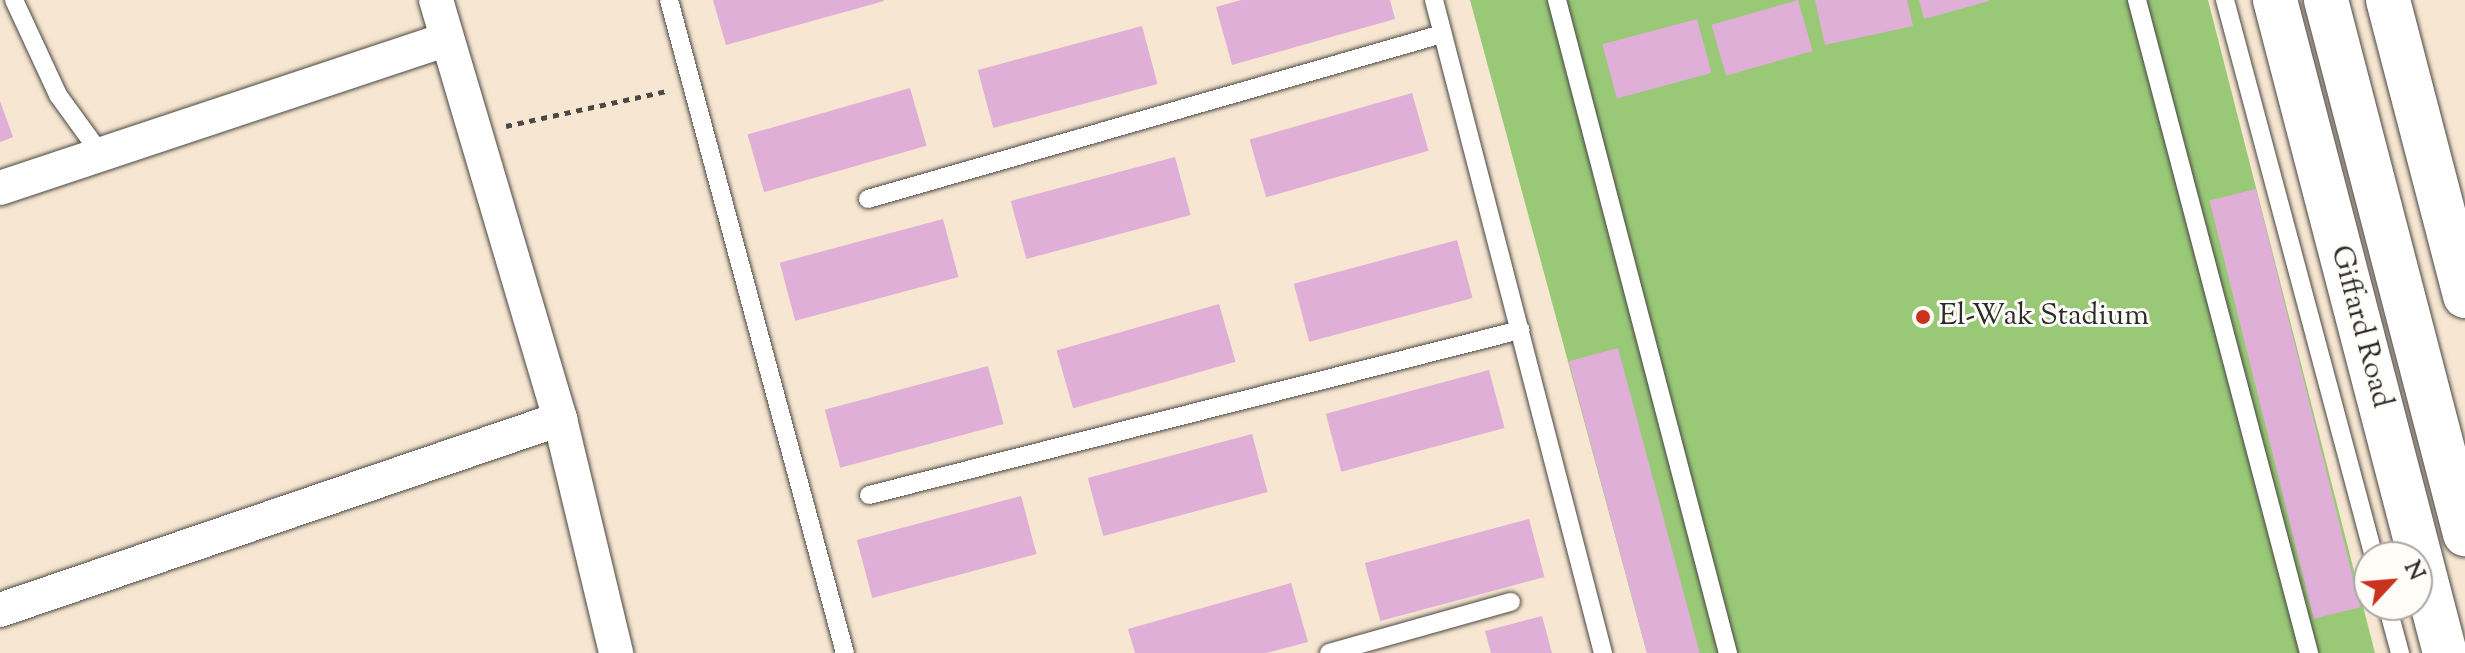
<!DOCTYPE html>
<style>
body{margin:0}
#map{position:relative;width:2465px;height:653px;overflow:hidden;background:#f7e6d1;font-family:"Sorts Mill Goudy",serif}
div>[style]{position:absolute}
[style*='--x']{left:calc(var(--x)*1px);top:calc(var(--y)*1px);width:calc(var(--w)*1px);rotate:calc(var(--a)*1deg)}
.green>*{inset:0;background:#99c977}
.building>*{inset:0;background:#dfafd7;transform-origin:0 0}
.path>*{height:5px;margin-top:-2.5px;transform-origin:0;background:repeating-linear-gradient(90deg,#4a4744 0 6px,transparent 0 12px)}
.roads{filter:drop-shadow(0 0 2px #4a4744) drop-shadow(0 0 2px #4a4744)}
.service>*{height:18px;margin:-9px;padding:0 9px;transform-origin:9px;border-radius:9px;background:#fff}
.minor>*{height:34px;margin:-17px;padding:0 17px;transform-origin:17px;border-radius:17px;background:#fff}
.tertiary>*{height:44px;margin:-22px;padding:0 22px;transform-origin:22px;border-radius:22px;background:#fff}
.primary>*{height:44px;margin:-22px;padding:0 22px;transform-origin:22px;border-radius:22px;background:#fff}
.dots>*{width:22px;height:22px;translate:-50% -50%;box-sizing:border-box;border:4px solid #fdfcf7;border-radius:50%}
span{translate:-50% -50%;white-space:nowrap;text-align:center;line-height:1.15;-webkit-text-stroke:6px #fdfcf7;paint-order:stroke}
.poi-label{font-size:30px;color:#2b2b2b}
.left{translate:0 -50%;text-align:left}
.street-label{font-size:30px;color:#2b2b2b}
.north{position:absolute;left:2353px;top:541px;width:80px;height:80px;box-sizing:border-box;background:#fdfcf7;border:2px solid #a9a8a5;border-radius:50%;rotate:64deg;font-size:22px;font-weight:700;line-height:32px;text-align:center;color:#2b2b2b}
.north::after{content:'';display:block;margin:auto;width:28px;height:36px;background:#c8321e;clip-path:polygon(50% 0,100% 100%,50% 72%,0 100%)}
</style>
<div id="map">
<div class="green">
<i style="clip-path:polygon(1470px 0,2208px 0,2375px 653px,1647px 653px)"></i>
</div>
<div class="building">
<i style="clip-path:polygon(713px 0,883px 0,884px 1px,726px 45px)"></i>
<i style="clip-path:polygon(1241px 0,1390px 0,1395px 19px,1232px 65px,1216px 7px)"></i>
<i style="left:1798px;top:0;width:53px;height:90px;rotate:74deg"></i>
<i style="clip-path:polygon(1815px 0,1907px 0,1913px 26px,1825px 45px)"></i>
<i style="clip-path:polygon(1919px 0,1989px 0,1989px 1px,1924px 19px)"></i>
<i style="left:1697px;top:19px;width:56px;height:98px;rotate:75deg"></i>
<i style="left:1142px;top:26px;width:60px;height:170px;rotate:75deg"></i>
<i style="left:910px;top:88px;width:60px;height:169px;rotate:74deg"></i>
<i style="left:1412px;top:93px;width:60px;height:169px;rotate:74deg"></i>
<i style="clip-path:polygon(0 101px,13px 137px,0 142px)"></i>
<i style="left:1175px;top:157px;width:60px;height:170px;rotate:75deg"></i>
<i style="left:2256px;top:189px;width:431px;height:48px;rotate:76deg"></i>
<i style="left:943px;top:219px;width:60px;height:169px;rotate:75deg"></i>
<i style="left:1457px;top:240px;width:60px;height:169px;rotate:75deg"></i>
<i style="left:1219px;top:304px;width:60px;height:169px;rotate:74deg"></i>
<i style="left:1618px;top:348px;width:316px;height:51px;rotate:75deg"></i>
<i style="left:988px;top:366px;width:60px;height:169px;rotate:75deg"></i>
<i style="left:1489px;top:370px;width:60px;height:169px;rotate:75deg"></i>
<i style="left:1252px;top:434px;width:60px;height:170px;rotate:75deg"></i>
<i style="left:1021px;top:496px;width:60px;height:170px;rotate:75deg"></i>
<i style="left:1529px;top:519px;width:60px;height:170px;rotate:75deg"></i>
<i style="clip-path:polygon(1291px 583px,1308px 642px,1266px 653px,1135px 653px,1128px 629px)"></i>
<i style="clip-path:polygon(1542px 616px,1552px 653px,1491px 653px,1485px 631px)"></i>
</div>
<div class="path">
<i style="--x:506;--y:126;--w:165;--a:-12.3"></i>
</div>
<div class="roads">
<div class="service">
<i style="--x:14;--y:0;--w:105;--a:65.1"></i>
<i style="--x:58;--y:95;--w:72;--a:54.1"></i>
<i style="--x:669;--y:0;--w:676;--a:74.92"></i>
<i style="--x:1434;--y:0;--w:675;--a:75.49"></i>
<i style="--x:1557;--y:0;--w:675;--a:75.33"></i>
<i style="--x:2137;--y:0;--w:675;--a:75.24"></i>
<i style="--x:2225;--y:0;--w:577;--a:75.02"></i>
<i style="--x:868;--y:199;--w:597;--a:-16.04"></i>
<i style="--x:869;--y:495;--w:672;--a:-14.22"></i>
<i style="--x:2387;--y:605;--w:50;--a:74.8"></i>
<i style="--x:1329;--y:653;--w:189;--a:-15.7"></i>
</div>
<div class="minor">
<i style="--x:436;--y:0;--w:437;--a:73.5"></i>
<i style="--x:560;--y:419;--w:241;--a:76.5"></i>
<i style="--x:0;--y:188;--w:471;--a:-18.4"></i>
<i style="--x:0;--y:610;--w:592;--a:-18.83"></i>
</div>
<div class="tertiary">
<i style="--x:2275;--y:0;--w:675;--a:75.41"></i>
</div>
<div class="primary">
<i style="--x:2326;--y:0;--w:552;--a:75.41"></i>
<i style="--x:2388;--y:0;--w:306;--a:75.4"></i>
</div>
</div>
<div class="dots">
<i style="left:1923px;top:317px;background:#c8321e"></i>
</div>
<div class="poi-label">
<span class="left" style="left:1939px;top:317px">El-Wak Stadium</span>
</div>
<div class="street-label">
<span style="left:2360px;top:327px;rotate:75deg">Giffard Road</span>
</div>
<div class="north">N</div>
</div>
